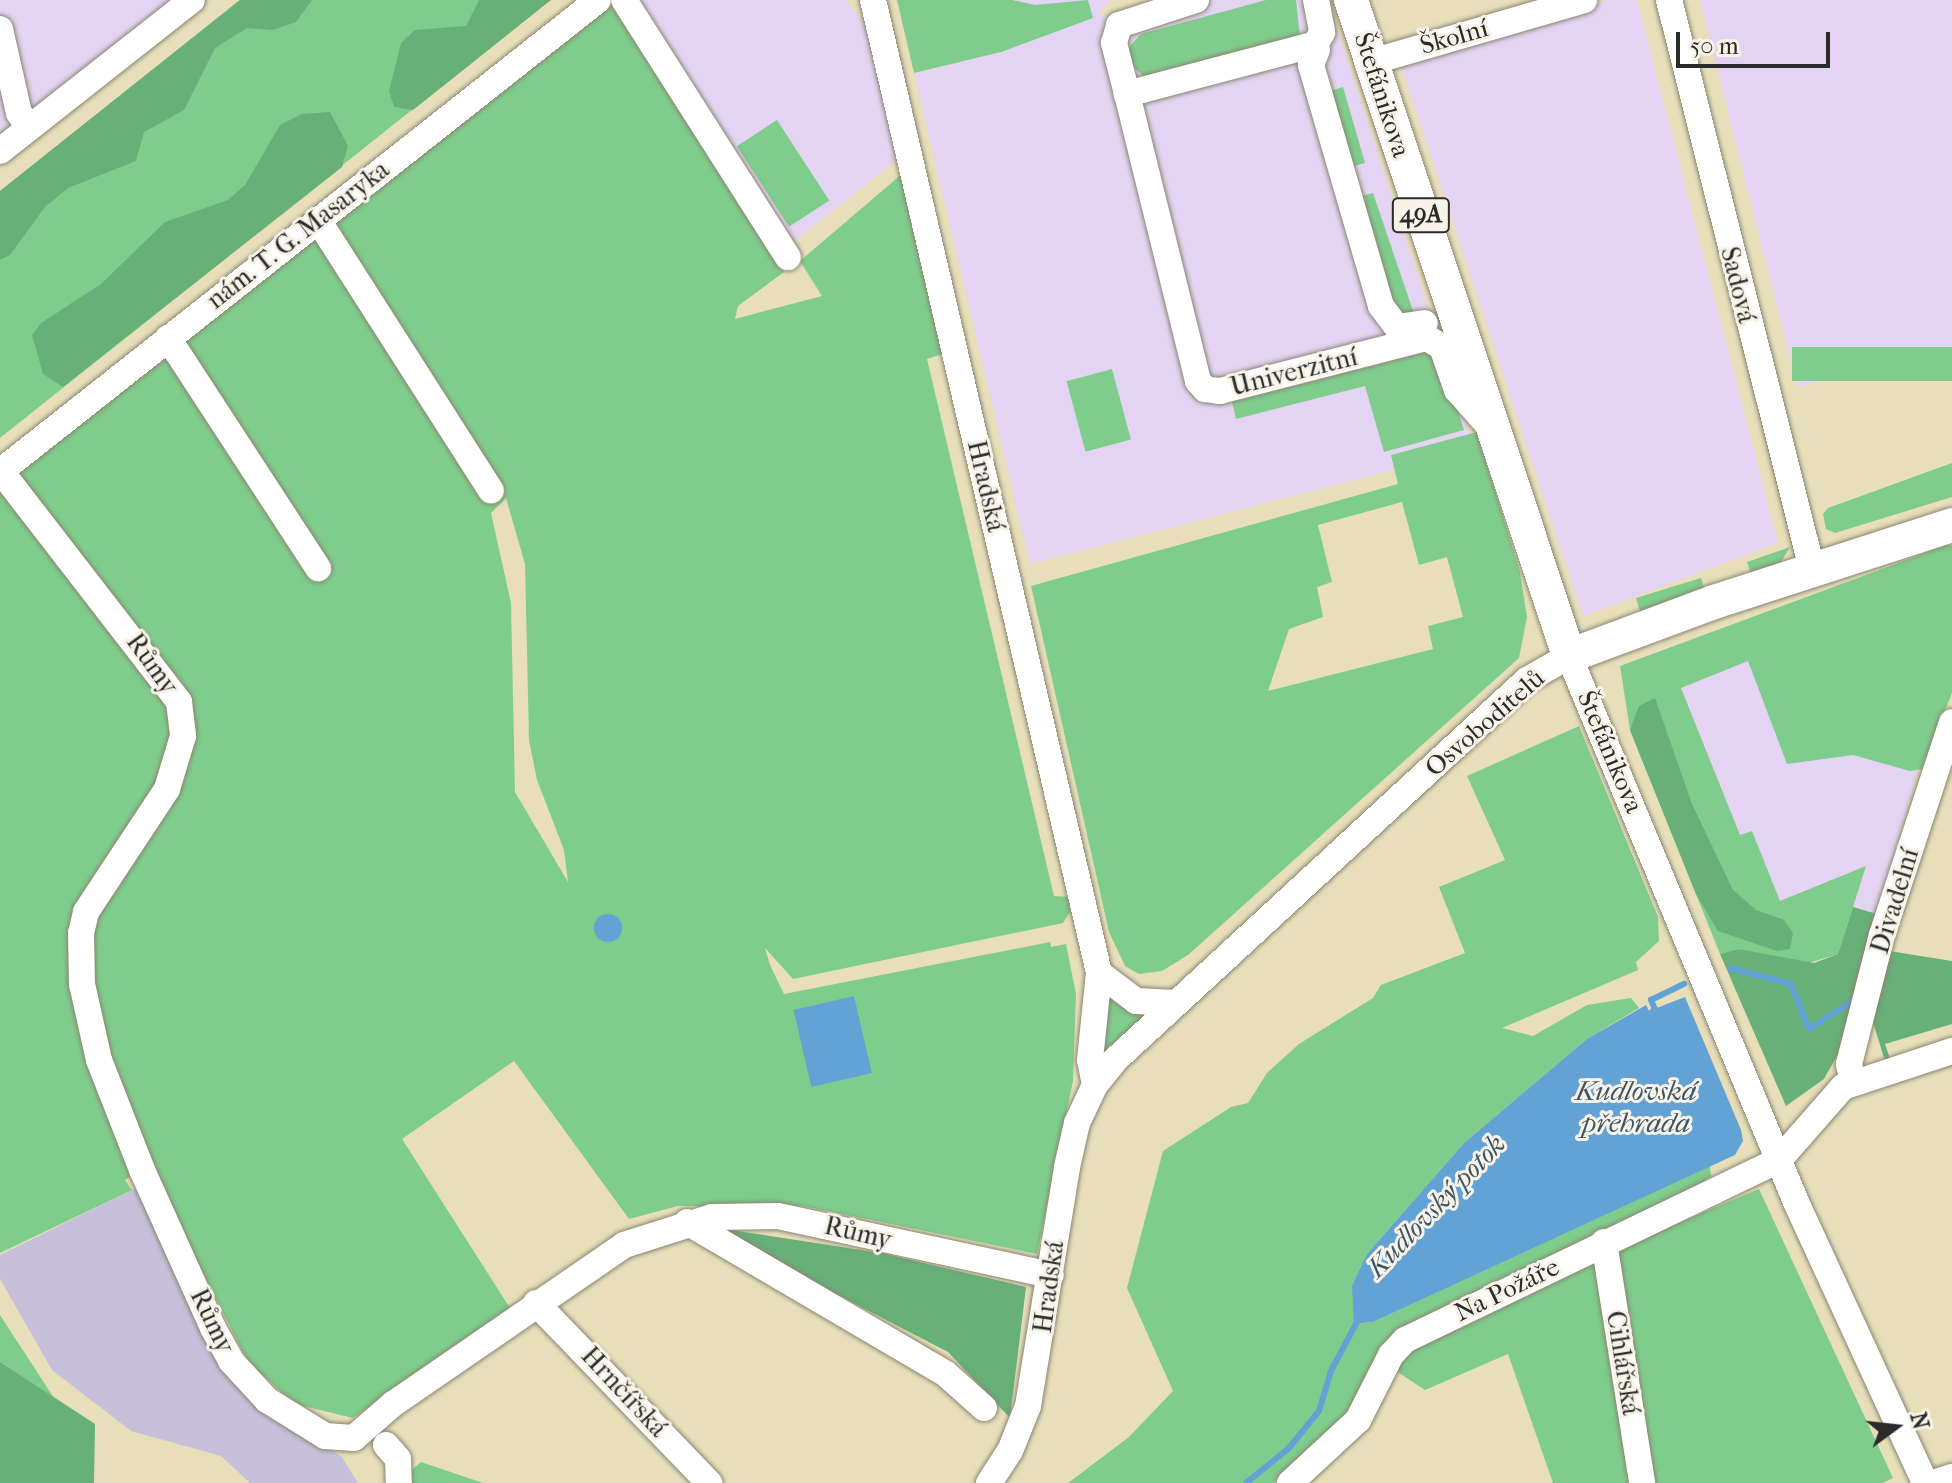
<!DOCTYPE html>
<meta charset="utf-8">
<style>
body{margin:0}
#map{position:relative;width:1952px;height:1483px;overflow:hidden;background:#e8dfba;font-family:"IM FELL French Canon",serif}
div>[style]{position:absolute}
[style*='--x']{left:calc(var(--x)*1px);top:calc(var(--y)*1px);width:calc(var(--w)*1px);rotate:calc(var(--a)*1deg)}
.built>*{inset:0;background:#e4d3f2}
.industrial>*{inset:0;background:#c6c0da}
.green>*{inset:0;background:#7fcd8c;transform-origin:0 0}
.forest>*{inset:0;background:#67b078}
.water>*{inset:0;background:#62a2d5;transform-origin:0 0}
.round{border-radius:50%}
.stream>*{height:6px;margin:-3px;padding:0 3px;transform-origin:3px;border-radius:3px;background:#62a2d5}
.roads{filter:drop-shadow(0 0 2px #8a8572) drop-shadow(0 0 2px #8a8572)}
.minor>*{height:26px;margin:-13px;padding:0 13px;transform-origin:13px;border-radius:13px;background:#fff}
.major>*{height:34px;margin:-17px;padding:0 17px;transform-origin:17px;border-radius:17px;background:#fff}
span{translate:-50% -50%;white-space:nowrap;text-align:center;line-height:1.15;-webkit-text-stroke:6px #f7f3e8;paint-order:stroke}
.shield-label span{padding:2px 6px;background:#f7f3e8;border:2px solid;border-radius:6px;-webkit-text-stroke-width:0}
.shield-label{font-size:24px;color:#2b2b2b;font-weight:700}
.street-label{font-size:26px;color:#2b2b2b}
.water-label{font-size:28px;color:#3e5566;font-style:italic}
.north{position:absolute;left:1856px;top:1387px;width:80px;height:80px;-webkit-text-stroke:6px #f7f3e8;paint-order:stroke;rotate:75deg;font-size:22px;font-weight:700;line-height:32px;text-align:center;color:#2b2b2b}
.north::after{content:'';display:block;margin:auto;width:28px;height:36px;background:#2b2b2b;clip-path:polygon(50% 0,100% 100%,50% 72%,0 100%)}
.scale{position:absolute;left:1676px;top:32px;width:154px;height:36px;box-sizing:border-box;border:4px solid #2b2b2b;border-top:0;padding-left:10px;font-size:24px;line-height:28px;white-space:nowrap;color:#2b2b2b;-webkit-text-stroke:6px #f7f3e8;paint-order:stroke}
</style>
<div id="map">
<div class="built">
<i style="clip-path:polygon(0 0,174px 0,0 136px)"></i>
<i style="clip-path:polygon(637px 0,846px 0,872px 34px,903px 155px,792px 243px)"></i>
<i style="clip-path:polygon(932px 0,1111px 0,1096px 17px,1164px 0,1328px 0,1474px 449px,1030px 564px,914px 73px,1001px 52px,1041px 34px)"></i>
<i style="clip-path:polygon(1607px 0,1637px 0,1778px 543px,1583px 616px,1399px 60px)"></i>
<i style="clip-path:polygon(1700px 0,1952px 0,1952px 349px,1797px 387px)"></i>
<i style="clip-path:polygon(1755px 640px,1918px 769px,1877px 914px,1845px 907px,1770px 945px,1660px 682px)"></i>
</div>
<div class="industrial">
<i style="clip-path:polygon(140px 1186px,244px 1390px,342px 1457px,358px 1483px,250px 1483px,221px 1456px,131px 1431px,52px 1370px,0 1279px,0 1255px)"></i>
</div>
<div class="green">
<i style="clip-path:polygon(240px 0,550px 0,0 438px,0 191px)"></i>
<i style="clip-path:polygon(evenodd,613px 0,784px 272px,738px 306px,735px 319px,822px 296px,800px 261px,903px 173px,946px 353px,927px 359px,1054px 896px,1069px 897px,1072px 909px,1063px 923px,793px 979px,765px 948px,770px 965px,784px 994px,1050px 942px,1051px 947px,1066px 944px,1076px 994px,1073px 1081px,1037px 1254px,803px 1206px,678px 1206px,629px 1219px,514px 1061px,402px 1139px,510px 1308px,353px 1418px,295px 1404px,248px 1362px,149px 1166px,125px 1180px,132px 1190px,0 1253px,0 481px,613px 0,506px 498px,525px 564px,529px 740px,537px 780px,564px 850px,568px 882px,515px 792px,511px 603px,491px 513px,506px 498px)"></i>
<i style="clip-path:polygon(897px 0,1012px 0,1035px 5px,1088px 0,1093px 18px,1001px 52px,914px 73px)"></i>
<i style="clip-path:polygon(1266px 0,1296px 0,1300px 38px,1148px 80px,1131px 65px,1127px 49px,1141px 34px)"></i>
<i style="clip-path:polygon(1343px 87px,1365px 163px,1347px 168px,1330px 91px)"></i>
<i style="left:777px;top:120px;width:96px;height:48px;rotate:57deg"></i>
<i style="clip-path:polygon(1373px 193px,1413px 311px,1415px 318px,1406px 321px,1383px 285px,1355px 198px)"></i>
<i style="left:1952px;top:347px;width:34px;height:160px;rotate:90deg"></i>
<i style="clip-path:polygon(1438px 349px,1464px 430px,1384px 452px,1365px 386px,1236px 419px,1232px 402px)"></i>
<i style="left:1112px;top:369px;width:73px;height:47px;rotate:75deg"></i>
<i style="clip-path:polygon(evenodd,1477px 432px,1520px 572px,1527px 617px,1519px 658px,1188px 955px,1162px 971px,1139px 974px,1125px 966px,1109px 932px,1031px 586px,1398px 484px,1391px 455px,1477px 432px,1402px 502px,1419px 565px,1447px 557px,1463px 617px,1428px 626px,1433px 649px,1268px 691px,1289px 629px,1323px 617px,1317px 587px,1332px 582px,1318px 525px,1402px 502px)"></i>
<i style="clip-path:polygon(1952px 463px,1952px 497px,1835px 533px,1826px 529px,1823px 514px,1828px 508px)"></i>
<i style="clip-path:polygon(1947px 545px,1952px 546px,1952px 693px,1922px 769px,1910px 771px,1853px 755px,1787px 764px,1748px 661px,1681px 688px,1740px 835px,1752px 831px,1780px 901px,1866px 866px,1838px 954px,1802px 965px,1738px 949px,1720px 954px,1630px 730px,1620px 666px)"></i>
<i style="clip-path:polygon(1790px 547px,1781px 562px,1751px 574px,1747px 562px)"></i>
<i style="left:1701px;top:578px;width:14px;height:68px;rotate:73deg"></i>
<i style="clip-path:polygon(1579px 726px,1658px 917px,1659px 941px,1636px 962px,1638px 970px,1502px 1028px,1533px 1036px,1587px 1005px,1631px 998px,1639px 1008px,1587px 1039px,1464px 1143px,1367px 1254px,1355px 1324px,1373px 1322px,1710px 1166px,1711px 1176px,1699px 1187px,1494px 1282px,1392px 1341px,1352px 1414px,1273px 1483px,1068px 1483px,1129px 1437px,1173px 1391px,1127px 1288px,1163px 1151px,1231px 1107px,1248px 1103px,1267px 1073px,1299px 1044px,1373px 998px,1381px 985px,1465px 953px,1439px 887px,1505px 860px,1467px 776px)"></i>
<i style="clip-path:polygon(1114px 997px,1147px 1015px,1101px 1053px,1106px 998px)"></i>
<i style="clip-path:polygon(1759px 1189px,1893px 1478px,1883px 1483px,1648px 1483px,1614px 1250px)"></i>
<i style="clip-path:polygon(1596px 1259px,1635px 1483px,1553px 1483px,1508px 1354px,1425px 1390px,1399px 1373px,1397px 1363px,1410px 1348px)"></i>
<i style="clip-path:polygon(0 1315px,54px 1398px,0 1362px)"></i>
<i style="clip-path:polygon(421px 1462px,483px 1483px,410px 1483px,408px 1473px)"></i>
</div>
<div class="forest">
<i style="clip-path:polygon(240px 0,312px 0,296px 22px,273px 30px,247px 28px,215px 48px,184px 110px,144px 132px,136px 161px,68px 188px,45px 207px,10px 255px,0 260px,0 191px)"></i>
<i style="clip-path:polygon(479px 0,551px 0,413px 110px,394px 107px,389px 91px,401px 43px,415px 30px,466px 26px)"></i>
<i style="clip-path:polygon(330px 112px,348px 146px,342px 167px,63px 387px,43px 374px,32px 335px,41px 323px,101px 284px,165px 222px,228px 200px,245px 185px,280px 125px,302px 114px)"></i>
<i style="clip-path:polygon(1655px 698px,1692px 804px,1733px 890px,1756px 910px,1784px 920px,1793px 933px,1790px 949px,1777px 951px,1718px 931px,1696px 894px,1630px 730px,1639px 706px)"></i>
<i style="clip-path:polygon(1853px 907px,1877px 914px,1843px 1045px,1824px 1079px,1786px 1106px,1720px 954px,1738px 949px,1814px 963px,1838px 954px)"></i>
<i style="clip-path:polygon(1889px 951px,1952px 961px,1952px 1024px,1885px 1044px,1890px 1059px,1885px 1061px,1868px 1006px)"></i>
<i style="clip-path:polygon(731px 1230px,881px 1253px,1026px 1287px,1010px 1418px,948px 1352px,726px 1237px)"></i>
<i style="clip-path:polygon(0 1362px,95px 1424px,94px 1483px,0 1483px)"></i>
</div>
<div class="water">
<i class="round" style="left:594px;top:914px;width:28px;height:28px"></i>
<i style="left:854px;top:996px;width:79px;height:62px;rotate:77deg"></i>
<i style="clip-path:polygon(1685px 997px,1741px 1130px,1743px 1141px,1735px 1155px,1373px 1322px,1354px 1324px,1352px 1286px,1367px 1254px,1464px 1143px,1587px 1039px,1646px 1005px,1649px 1011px)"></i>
</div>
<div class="stream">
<i style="--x:1730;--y:968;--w:63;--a:14.7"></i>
<i style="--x:1791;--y:984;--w:48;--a:68.2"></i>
<i style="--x:1809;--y:1029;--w:50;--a:-32.7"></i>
<i style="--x:1650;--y:1014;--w:7;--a:-45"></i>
<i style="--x:1655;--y:1009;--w:10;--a:-114"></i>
<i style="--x:1651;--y:1000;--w:37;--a:-26"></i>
<i style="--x:1246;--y:1483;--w:55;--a:-39.1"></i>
<i style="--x:1289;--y:1448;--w:48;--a:-51"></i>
<i style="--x:1319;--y:1411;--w:42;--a:-73.3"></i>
<i style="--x:1331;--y:1371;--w:58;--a:-62.1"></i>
</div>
<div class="roads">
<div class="minor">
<i style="--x:624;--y:0;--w:305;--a:57.5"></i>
<i style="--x:873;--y:0;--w:999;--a:76.92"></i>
<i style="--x:1099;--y:973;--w:46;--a:37.1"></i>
<i style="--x:1136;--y:1001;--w:40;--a:2.9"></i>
<i style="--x:1316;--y:0;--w:33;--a:79"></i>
<i style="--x:1322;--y:32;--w:13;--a:117"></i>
<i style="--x:1316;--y:44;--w:196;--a:165.2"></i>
<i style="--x:1127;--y:94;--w:296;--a:76.1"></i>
<i style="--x:1198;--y:381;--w:11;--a:49"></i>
<i style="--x:1205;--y:389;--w:15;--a:8"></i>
<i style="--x:1220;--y:391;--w:214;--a:-14.4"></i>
<i style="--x:1427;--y:338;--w:17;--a:31"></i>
<i style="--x:1442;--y:347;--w:46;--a:70.8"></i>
<i style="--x:1457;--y:390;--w:47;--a:48.5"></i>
<i style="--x:1669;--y:0;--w:587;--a:75.89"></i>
<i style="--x:0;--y:29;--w:86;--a:77.3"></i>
<i style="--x:19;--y:113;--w:17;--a:54"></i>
<i style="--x:1317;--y:50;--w:16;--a:112"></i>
<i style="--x:1311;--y:65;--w:251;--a:73.8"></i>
<i style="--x:1381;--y:306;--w:26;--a:53"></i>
<i style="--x:1397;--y:327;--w:28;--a:-8"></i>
<i style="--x:1371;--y:62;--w:222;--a:-16.2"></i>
<i style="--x:1127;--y:94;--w:53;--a:-104.3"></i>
<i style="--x:1114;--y:43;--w:19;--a:-74"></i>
<i style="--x:1119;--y:25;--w:81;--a:-18"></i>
<i style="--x:0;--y:151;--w:244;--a:-38.2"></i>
<i style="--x:318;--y:220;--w:321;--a:57.4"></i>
<i style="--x:168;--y:338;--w:275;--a:56.9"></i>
<i style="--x:0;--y:470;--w:293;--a:52.3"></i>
<i style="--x:179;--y:702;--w:34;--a:83"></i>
<i style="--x:183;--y:736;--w:55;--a:106.8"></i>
<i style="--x:167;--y:789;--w:147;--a:123.4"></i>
<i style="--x:86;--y:912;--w:22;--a:103"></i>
<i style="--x:81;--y:933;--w:51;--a:88.9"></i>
<i style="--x:82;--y:984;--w:78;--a:77.4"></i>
<i style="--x:99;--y:1060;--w:120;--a:68.6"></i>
<i style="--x:143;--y:1172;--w:171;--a:65.8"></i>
<i style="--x:213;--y:1328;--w:38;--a:61"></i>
<i style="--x:231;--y:1361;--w:53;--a:47.3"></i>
<i style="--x:267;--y:1400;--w:68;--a:31.8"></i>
<i style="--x:325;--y:1436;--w:29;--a:4"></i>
<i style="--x:354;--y:1438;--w:52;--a:-41.1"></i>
<i style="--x:393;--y:1404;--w:280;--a:-34.5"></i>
<i style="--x:624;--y:1245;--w:92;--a:-17.7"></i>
<i style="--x:712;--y:1217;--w:66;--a:-0.9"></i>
<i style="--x:778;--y:1216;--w:279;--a:12.2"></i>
<i style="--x:1;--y:471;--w:760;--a:-38.27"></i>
<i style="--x:1853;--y:1082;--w:18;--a:-103"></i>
<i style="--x:1849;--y:1064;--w:133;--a:-75.7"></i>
<i style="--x:1882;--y:935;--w:224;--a:-71.8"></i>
<i style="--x:1095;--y:1085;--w:25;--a:-101"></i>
<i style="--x:1090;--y:1060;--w:87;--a:-84.1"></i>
<i style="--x:687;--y:1222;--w:300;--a:30.4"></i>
<i style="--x:946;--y:1374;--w:51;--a:41.8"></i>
<i style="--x:1604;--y:1242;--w:244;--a:81"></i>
<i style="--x:536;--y:1303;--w:250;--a:46.1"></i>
<i style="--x:386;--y:1445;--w:18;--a:49"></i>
<i style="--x:398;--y:1459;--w:24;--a:88"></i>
<i style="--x:989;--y:1483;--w:38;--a:-57"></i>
<i style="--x:1010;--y:1451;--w:48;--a:-68.2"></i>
<i style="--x:1028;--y:1406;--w:242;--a:-80.7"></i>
<i style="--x:1067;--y:1167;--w:45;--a:-77.2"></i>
<i style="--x:1077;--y:1123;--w:42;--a:-64.7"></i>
<i style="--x:1095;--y:1085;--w:32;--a:-51"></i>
<i style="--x:1115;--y:1060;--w:560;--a:-42.69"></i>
<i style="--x:1527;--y:680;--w:48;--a:-29.7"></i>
<i style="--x:1569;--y:656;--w:591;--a:67.42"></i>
<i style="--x:1796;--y:1202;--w:309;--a:65.3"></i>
<i style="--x:1290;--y:1483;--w:93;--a:-42.8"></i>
<i style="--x:1358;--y:1420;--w:73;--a:-63.1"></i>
<i style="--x:1391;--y:1355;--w:21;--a:-47"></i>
<i style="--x:1405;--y:1340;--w:415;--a:-25.7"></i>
<i style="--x:1779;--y:1160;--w:97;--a:-48.8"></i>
<i style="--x:1843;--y:1087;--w:115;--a:-18.3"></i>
<i style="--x:1933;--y:1483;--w:20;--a:-18"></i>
</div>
<div class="major">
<i style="--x:1351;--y:0;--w:691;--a:71.62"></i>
<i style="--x:1569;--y:656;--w:155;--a:-20.4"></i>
<i style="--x:1714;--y:602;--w:250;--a:-17.9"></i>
</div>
</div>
<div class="shield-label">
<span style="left:1421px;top:215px">49A</span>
</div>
<div class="street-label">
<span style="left:1454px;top:37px;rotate:-16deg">Školní</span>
<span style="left:1382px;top:95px;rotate:72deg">Štefánikova</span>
<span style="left:298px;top:235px;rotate:-38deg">nám. T. G. Masaryka</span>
<span style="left:1738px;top:285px;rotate:76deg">Sadová</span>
<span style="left:1294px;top:372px;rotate:-14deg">Univerzitní</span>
<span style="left:986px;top:486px;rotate:77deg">Hradská</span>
<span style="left:152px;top:664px;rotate:54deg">Růmy</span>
<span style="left:1485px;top:723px;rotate:-41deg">Osvoboditelů</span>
<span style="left:1610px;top:752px;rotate:67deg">Štefánikova</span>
<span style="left:1895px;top:901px;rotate:-73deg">Divadelní</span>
<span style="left:858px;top:1233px;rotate:13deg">Růmy</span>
<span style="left:1049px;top:1287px;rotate:-82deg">Hradská</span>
<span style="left:1507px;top:1290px;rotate:-26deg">Na Požáře</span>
<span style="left:212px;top:1321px;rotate:64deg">Růmy</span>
<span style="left:1623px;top:1363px;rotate:81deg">Cihlářská</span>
<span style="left:624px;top:1392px;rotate:47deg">Hrnčířská</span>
</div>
<div class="water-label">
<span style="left:1636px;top:1107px">Kudlovská<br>přehrada</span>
<span style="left:1436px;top:1206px;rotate:-46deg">Kudlovský potok</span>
</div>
<div class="north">N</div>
<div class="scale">50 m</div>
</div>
